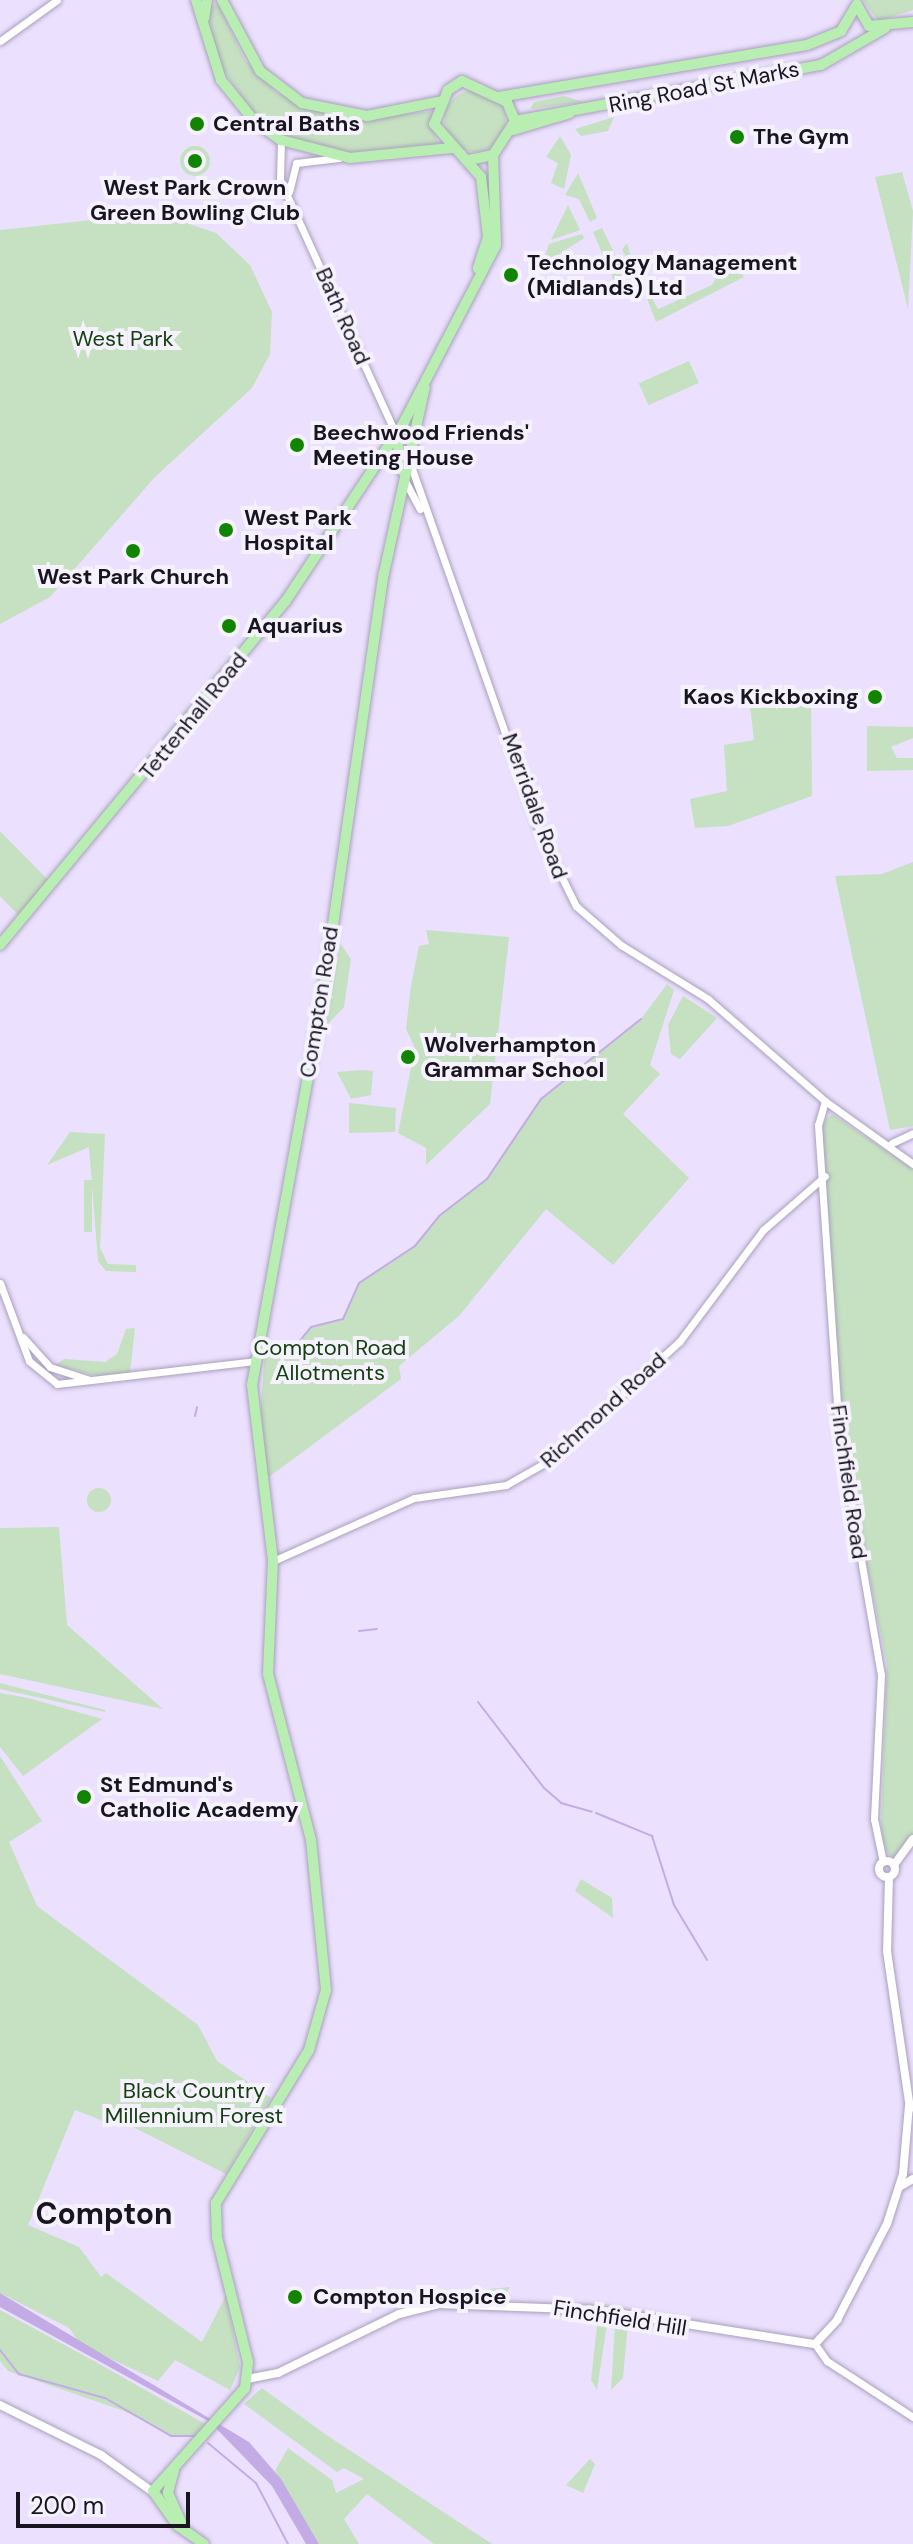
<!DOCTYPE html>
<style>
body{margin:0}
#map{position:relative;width:913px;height:2544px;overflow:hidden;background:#ebe0fe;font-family:"DM Sans",sans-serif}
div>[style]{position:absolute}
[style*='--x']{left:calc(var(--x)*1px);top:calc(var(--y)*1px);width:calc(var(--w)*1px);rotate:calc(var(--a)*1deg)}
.green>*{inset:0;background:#c5e1c1;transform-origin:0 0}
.round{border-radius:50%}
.water>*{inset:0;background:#c3ace6}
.stream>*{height:2px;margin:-1px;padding:0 1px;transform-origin:1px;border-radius:1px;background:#c3ace6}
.roads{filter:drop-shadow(0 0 2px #aaa0bc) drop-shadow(0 0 2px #aaa0bc)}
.tertiary>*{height:7px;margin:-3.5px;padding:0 3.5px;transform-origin:3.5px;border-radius:3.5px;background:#fff}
.secondary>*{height:8px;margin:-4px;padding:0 4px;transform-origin:4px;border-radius:4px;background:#fff}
.secondary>.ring{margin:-4px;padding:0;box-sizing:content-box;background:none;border:8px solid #fff;border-radius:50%}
.trunk>*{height:10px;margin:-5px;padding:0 5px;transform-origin:5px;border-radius:5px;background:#b8eeb2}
.dots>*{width:22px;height:22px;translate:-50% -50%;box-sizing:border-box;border:4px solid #f5f1fd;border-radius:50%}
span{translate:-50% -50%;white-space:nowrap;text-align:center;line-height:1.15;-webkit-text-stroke:8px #f5f1fd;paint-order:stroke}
.street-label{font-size:22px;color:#191520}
.poi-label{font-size:22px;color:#191520;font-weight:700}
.left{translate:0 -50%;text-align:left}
.right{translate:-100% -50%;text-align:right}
.park-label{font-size:22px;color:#14400f}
.district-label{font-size:30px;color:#191520;font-weight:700}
.scale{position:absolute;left:16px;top:2492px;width:174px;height:36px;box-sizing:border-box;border:4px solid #191520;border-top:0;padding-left:10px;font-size:24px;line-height:28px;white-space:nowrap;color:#191520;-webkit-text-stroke:6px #f5f1fd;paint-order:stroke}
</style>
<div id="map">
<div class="green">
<i style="clip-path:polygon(863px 0,913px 0,913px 10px,878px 21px)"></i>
<i style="clip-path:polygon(218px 4px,245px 60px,277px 93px,349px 120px,433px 111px,430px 123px,439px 144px,344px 153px,291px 141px,258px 119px,217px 61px,207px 22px,208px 8px)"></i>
<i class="round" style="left:444px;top:90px;width:62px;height:62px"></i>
<i style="clip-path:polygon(564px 96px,584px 102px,530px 109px,534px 102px)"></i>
<i style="clip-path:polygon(614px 117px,608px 131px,581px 136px,575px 129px)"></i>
<i style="clip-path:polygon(560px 136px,571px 155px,564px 189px,551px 183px,558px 163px,546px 157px)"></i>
<i class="round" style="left:180px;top:146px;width:30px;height:30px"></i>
<i style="clip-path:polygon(902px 172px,913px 211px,908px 309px,875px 177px)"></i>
<i style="clip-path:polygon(578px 173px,597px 218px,590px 222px,579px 199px,565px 195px)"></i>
<i style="clip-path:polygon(568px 205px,580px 230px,551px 240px)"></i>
<i style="clip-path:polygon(157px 213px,216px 233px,250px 265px,272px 312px,270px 354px,252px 388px,155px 477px,50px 597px,0 624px,0 230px)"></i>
<i style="clip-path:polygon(602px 228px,626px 277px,616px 286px,593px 232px)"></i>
<i style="clip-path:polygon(582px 234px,584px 238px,542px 265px,549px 244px)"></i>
<i style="clip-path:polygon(627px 243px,632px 261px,659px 264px,633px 269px,622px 250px)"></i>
<i style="clip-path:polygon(729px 253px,744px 277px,656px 322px,640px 280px,641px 278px,658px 309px,712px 285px)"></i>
<i style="left:689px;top:361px;width:24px;height:55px;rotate:66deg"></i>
<i style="clip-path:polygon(811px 691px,812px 796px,728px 826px,695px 828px,690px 799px,727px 791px,724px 745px,754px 740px,750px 706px,799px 701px,798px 693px)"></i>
<i style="clip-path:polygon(867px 726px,913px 727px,913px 738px,891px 747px,897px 758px,913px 758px,913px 770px,867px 771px)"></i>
<i style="clip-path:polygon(0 831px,49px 881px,19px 916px,0 896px)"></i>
<i style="clip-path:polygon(913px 862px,913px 1126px,890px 1130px,835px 876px,882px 874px)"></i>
<i style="clip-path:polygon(426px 930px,509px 937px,490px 1104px,426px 1165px,426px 1148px,398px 1133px,415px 1048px,406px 1029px,411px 986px,419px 946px,429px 944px)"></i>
<i style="clip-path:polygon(340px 943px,351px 959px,344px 1007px,326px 1026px)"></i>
<i style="clip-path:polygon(667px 984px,674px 990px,650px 1065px,660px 1074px,623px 1114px,689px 1178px,613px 1265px,546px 1209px,459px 1316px,399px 1366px,401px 1379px,269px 1477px,258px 1444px,265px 1352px,294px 1348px,311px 1327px,343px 1319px,359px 1283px,415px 1246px,439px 1216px,487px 1179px,541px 1099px,641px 1019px)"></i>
<i style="clip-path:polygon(683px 996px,717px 1018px,680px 1059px,671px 1054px,668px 1025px)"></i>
<i style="clip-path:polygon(363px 1070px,373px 1071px,371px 1095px,351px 1099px,337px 1072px)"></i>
<i style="clip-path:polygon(349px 1103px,396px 1108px,395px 1132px,349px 1133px)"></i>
<i style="clip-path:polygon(832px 1114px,913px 1169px,913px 1835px,894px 1857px,885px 1851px,881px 1826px,887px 1665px,844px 1448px,822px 1124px)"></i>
<i style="clip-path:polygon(70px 1132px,105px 1134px,100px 1248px,108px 1264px,136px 1265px,136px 1272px,106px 1271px,98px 1261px,89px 1147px,47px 1165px)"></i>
<i style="left:84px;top:1180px;width:8px;height:52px"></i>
<i style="clip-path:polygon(135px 1328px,130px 1373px,97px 1376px,55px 1365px,64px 1359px,105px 1362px,117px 1354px,126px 1329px)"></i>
<i class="round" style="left:87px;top:1488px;width:24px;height:24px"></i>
<i style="clip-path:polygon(59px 1527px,67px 1625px,163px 1709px,0 1674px,0 1528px)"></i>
<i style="clip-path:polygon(0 1683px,105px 1710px,105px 1712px,0 1689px)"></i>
<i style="clip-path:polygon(0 1693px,28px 1698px,102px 1719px,23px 1776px,0 1747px)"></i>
<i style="clip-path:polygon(0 1756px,42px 1821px,9px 1842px,37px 1906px,198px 2025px,217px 2061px,271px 2098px,226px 2174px,115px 2118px,111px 2124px,75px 2110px,28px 2225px,79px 2247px,101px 2277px,106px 2273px,202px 2342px,226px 2295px,240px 2367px,230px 2390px,175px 2360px,158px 2381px,81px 2345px,69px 2328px,0 2293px)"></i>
<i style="clip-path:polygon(581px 1879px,612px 1898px,613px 1918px,575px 1891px)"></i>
<i style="clip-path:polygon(510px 2287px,503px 2299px,461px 2300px,461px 2292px)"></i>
<i style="clip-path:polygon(0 2310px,103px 2366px,207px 2425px,195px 2436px,173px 2436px,124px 2411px,8px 2371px,0 2361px)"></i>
<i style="clip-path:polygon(598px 2317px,607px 2324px,597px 2390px,591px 2380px)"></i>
<i style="clip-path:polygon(628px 2323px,623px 2378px,611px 2390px,615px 2325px)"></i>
<i style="clip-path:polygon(262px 2388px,325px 2434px,492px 2544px,434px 2544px,367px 2494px,344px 2519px,359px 2544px,319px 2544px,275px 2471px,288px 2448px,332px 2480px,336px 2493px,364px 2479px,344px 2468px,337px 2472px,244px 2404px)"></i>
<i style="clip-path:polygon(590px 2459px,595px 2464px,583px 2493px,566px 2485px)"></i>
</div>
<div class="water">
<i style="clip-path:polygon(0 2293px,249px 2442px,281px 2479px,319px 2544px,306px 2544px,272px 2486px,210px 2422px,0 2307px)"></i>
</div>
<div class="stream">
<i style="--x:263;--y:1356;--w:32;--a:-14"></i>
<i style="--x:294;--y:1348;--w:27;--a:-51"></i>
<i style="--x:311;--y:1327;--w:33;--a:-14"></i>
<i style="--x:343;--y:1319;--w:39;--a:-66"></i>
<i style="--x:359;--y:1283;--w:67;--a:-33.5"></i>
<i style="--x:415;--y:1246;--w:38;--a:-51"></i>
<i style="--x:439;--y:1216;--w:61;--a:-37.6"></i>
<i style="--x:487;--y:1179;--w:97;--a:-56"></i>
<i style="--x:541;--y:1099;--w:128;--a:-38.7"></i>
<i style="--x:195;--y:1416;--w:9;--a:-77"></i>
<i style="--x:359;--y:1631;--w:18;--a:-6"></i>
<i style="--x:478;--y:1702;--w:108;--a:52.5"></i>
<i style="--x:544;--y:1788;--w:23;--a:41"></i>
<i style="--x:561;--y:1803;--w:32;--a:16"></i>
<i style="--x:596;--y:1813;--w:61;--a:22.3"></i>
<i style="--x:652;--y:1836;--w:72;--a:72.3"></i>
<i style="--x:674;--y:1905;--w:64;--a:59"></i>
<i style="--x:0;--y:2350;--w:31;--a:52"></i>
<i style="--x:19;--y:2374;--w:89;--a:15.6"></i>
<i style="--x:105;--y:2398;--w:76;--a:29.9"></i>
<i style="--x:171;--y:2436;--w:24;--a:0"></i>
<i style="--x:208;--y:2443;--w:62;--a:39.8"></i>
<i style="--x:256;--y:2483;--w:69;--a:62.3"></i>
</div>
<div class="roads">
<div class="tertiary">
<i style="--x:0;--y:41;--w:70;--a:-35.7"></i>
<i style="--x:281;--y:140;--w:40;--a:91.4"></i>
<i style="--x:280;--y:180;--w:279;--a:65.5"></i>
<i style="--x:289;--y:192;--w:30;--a:-76"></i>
<i style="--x:296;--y:163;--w:43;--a:-6.6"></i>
<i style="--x:411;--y:466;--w:391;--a:70.6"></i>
<i style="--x:541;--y:835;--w:79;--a:63.8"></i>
<i style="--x:576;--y:906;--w:60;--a:40.9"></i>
<i style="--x:621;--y:945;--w:102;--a:31.8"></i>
<i style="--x:708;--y:999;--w:155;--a:41.1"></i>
<i style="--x:825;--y:1101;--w:108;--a:35.6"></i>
<i style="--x:405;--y:481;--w:32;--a:62"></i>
<i style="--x:825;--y:1101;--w:25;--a:106"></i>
<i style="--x:818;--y:1125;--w:308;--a:86.1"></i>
<i style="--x:839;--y:1432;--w:247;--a:80.2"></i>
<i style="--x:881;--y:1675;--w:144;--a:92.8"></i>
<i style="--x:874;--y:1819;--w:44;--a:78.2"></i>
<i style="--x:892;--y:1143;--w:23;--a:-25"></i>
<i style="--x:0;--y:1283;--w:83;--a:69.6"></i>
<i style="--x:29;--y:1361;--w:36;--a:39"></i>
<i style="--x:57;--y:1384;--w:199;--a:-6.6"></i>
<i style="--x:23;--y:1337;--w:40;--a:48"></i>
<i style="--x:50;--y:1367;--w:42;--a:18"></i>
<i style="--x:273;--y:1561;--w:154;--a:-24.1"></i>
<i style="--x:414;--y:1498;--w:93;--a:-8"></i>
<i style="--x:506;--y:1485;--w:51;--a:-29.6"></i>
<i style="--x:550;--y:1460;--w:175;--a:-42.5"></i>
<i style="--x:679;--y:1342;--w:140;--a:-53.1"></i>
<i style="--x:763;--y:1230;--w:82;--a:-41.1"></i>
<i style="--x:815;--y:2344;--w:21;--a:55"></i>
<i style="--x:827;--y:2361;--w:103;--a:33.1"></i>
</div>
<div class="secondary">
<i class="ring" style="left:879px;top:1861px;width:8px;height:8px"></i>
<i style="--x:894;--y:1865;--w:32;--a:-54"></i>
<i style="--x:889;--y:1877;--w:74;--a:91.5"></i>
<i style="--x:887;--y:1951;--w:159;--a:81.7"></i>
<i style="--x:899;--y:2187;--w:16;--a:-30"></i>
<i style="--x:247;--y:2379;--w:32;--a:-11"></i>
<i style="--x:278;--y:2373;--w:135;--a:-26"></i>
<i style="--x:399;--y:2314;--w:41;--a:-14"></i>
<i style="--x:439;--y:2304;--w:158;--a:2.2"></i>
<i style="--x:597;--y:2310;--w:221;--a:8.9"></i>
<i style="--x:815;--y:2344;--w:33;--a:-47"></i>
<i style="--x:837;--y:2320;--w:108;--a:-62.5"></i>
<i style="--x:887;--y:2224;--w:52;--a:-72.3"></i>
<i style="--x:903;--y:2174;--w:68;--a:-85"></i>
<i style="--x:0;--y:2405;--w:113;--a:26.3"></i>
<i style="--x:101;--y:2455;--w:65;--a:35.6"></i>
</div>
<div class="trunk">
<i style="--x:196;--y:0;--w:84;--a:72.6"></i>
<i style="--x:221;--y:80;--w:54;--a:51"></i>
<i style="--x:255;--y:122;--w:32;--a:35"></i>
<i style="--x:281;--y:140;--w:71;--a:14.6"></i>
<i style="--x:350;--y:158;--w:102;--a:-5.6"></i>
<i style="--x:222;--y:0;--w:81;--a:61.8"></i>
<i style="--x:260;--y:71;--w:53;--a:37.3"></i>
<i style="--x:302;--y:103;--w:66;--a:11.3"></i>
<i style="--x:367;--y:116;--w:76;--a:-11.3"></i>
<i style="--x:857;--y:5;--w:24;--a:60"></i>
<i style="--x:869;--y:26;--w:44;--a:-5.2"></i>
<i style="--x:204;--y:19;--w:19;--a:-81"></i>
<i style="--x:499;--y:97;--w:312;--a:-9.6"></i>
<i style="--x:807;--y:45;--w:37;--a:-22"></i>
<i style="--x:841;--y:31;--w:31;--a:-59"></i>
<i style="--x:515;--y:121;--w:311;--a:-10.4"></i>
<i style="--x:821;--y:65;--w:74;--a:-30"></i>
<i style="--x:513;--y:130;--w:59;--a:-16.6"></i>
<i style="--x:469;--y:160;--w:25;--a:-12"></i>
<i style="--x:493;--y:155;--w:40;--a:-57.1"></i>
<i style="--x:515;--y:121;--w:21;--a:-113"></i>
<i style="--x:507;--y:102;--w:50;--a:-155"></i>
<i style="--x:462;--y:81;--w:17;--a:147"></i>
<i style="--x:448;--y:90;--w:37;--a:112"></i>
<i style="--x:434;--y:124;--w:71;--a:48.4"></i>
<i style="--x:481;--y:177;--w:60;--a:83.3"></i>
<i style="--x:488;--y:237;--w:33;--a:108"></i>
<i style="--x:396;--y:434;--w:37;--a:81"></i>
<i style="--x:0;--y:945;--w:446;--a:-50.3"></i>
<i style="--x:285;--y:602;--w:216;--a:-56.5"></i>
<i style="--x:404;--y:422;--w:199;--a:-62.5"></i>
<i style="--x:496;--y:245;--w:90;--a:-91.9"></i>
<i style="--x:174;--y:2470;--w:24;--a:105"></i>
<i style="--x:168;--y:2493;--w:32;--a:66"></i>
<i style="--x:204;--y:2544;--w:32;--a:-145"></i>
<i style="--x:178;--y:2526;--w:43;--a:-125.5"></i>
<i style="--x:153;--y:2491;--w:138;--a:-48.2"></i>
<i style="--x:245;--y:2388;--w:26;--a:-83"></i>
<i style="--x:248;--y:2362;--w:128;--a:-104"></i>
<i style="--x:217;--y:2238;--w:35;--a:-92"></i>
<i style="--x:216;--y:2203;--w:179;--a:-58.7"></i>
<i style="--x:309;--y:2050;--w:62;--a:-74.2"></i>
<i style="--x:326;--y:1990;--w:151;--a:-95.7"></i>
<i style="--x:311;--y:1840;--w:171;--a:-104.5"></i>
<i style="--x:268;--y:1674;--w:113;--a:-87.5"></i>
<i style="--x:273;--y:1561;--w:177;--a:-96.8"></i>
<i style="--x:252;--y:1385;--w:390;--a:-79.7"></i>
<i style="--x:322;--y:1001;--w:432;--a:-81.8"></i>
<i style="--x:384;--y:573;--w:190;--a:-77.6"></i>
</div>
</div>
<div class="dots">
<i style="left:197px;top:124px;background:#128500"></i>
<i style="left:737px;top:137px;background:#128500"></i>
<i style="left:195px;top:161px;background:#128500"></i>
<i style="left:511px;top:275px;background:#128500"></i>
<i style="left:297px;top:445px;background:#128500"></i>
<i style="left:226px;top:530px;background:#128500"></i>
<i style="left:133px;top:551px;background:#128500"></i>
<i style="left:229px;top:626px;background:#128500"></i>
<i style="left:875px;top:697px;background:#128500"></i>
<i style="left:408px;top:1057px;background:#128500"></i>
<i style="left:84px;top:1797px;background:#128500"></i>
<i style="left:295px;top:2297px;background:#128500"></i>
</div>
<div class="street-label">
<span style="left:704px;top:87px;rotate:-11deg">Ring Road St Marks</span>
<span style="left:343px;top:316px;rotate:66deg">Bath Road</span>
<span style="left:193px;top:716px;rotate:-51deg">Tettenhall Road</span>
<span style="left:535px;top:806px;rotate:70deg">Merridale Road</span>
<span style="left:319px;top:1002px;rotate:-81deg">Compton Road</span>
<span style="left:603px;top:1410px;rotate:-42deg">Richmond Road</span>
<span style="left:849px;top:1482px;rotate:82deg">Finchfield Road</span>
<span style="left:620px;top:2318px;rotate:9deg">Finchfield Hill</span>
</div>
<div class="poi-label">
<span class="left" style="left:213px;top:124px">Central Baths</span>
<span class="left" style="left:753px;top:137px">The Gym</span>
<span style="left:195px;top:200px">West Park Crown<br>Green Bowling Club</span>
<span class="left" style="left:527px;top:275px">Technology Management<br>(Midlands) Ltd</span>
<span class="left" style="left:313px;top:445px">Beechwood Friends'<br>Meeting House</span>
<span class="left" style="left:244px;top:530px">West Park<br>Hospital</span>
<span style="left:133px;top:577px">West Park Church</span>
<span class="left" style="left:247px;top:626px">Aquarius</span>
<span class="right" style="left:859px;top:697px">Kaos Kickboxing</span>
<span class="left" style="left:424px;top:1057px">Wolverhampton<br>Grammar School</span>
<span class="left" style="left:100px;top:1797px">St Edmund's<br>Catholic Academy</span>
<span class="left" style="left:313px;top:2297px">Compton Hospice</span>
</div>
<div class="park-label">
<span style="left:123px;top:339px">West Park</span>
<span style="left:330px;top:1360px">Compton Road<br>Allotments</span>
<span style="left:194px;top:2103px">Black Country<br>Millennium Forest</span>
</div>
<div class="district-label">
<span style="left:104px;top:2214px">Compton</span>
</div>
<div class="scale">200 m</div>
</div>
